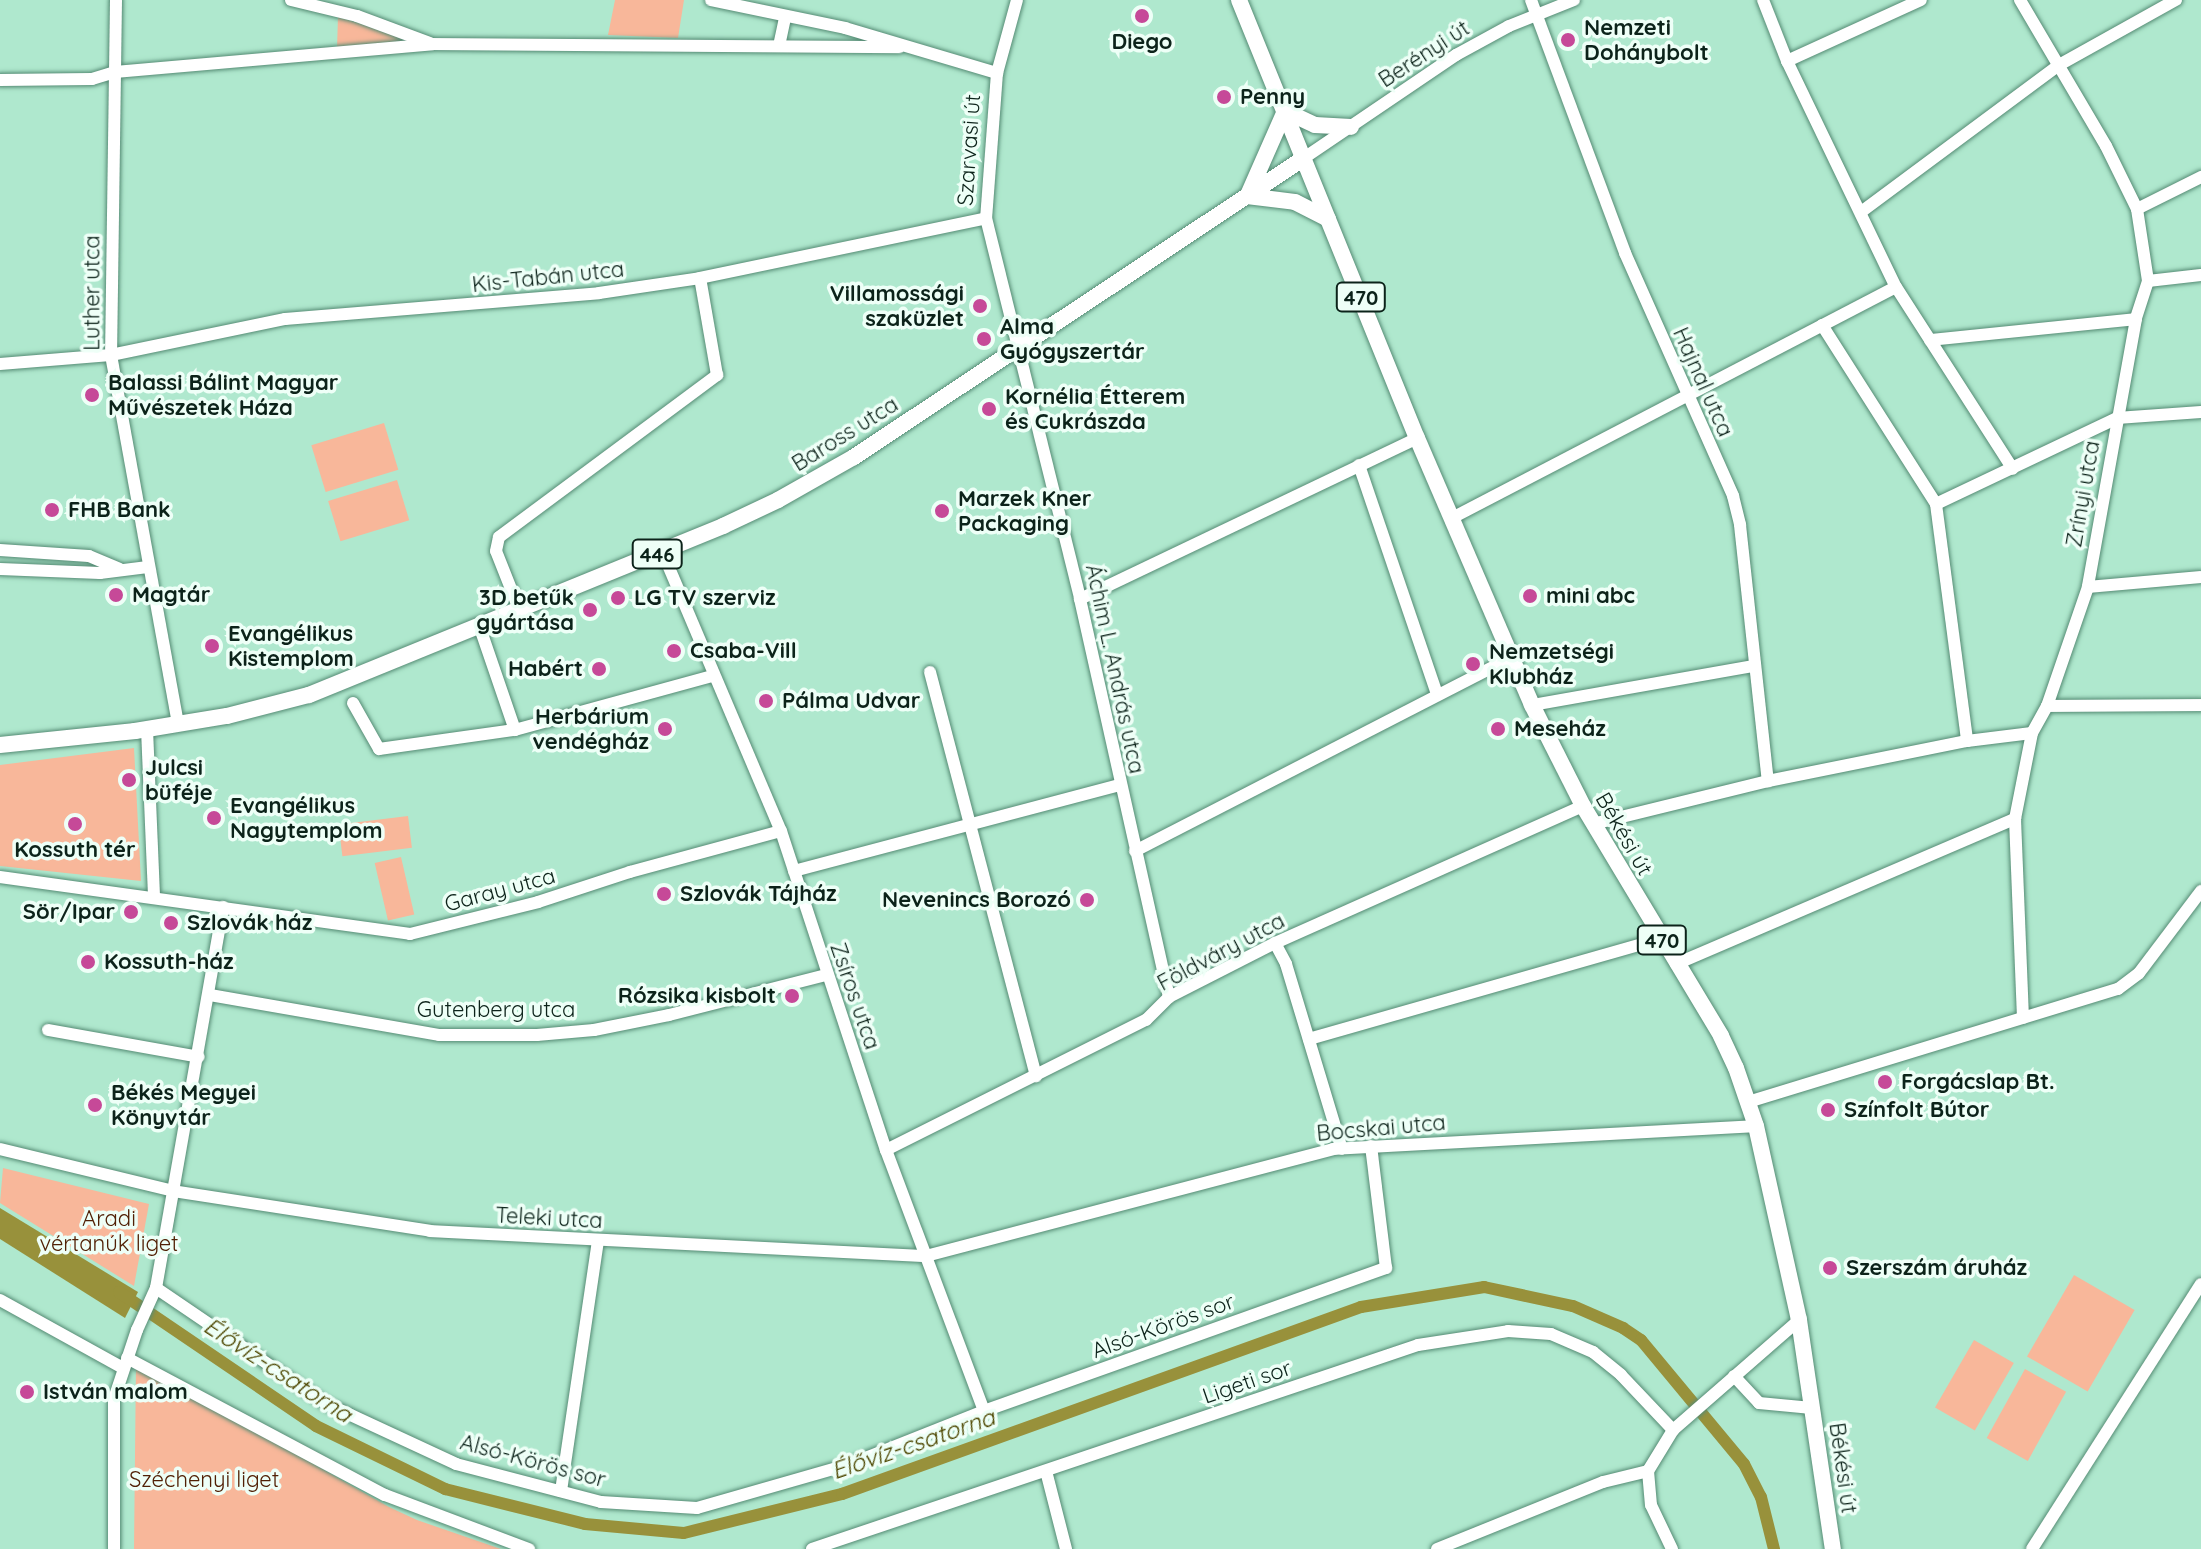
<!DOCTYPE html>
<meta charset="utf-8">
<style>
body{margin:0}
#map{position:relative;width:2201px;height:1549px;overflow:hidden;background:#afe8ce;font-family:Quicksand,sans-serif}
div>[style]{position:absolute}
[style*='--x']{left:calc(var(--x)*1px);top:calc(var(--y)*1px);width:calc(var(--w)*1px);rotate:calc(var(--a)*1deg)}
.green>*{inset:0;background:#f8b79a;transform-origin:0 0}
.water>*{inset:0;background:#98913b}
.canal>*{height:12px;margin:-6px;padding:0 6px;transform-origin:6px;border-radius:6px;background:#98913b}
.roads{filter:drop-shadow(0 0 2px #558b74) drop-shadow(0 0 2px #558b74)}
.minor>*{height:12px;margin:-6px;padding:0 6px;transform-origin:6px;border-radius:6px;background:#fff}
.major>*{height:16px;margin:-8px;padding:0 8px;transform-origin:8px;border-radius:8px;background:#fff}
.dots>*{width:22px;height:22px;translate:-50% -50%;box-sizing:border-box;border:4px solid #eefff7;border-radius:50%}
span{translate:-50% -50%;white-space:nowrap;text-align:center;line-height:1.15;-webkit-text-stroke:7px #eefff7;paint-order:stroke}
.shield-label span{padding:2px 6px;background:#eefff7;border:2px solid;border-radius:6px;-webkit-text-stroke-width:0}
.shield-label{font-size:20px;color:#0c231a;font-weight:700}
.poi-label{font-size:22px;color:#0c231a;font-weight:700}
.left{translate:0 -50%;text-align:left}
.right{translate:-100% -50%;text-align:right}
.street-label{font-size:22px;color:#0c231a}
.park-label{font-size:22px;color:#512005}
.water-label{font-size:24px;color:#4d4700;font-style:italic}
</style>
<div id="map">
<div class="green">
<i style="clip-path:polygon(615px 0,684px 0,678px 38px,608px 35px)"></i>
<i style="clip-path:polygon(338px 17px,405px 37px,406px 44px,337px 48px)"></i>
<i style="left:384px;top:423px;width:49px;height:76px;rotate:73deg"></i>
<i style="left:397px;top:480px;width:42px;height:72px;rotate:73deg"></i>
<i style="clip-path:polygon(134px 748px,141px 881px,0 866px,0 765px)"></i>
<i style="left:408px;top:816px;width:32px;height:70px;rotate:83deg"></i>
<i style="left:401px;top:857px;width:59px;height:27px;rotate:77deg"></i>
<i style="clip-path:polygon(3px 1168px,149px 1204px,134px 1286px,0 1203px)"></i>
<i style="left:2074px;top:1275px;width:70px;height:94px;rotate:30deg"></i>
<i style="left:1974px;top:1340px;width:46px;height:78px;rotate:30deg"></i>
<i style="clip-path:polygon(136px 1363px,389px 1507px,417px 1520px,501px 1549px,134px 1549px)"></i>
<i style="left:2025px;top:1369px;width:47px;height:79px;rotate:29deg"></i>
</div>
<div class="water">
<i style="clip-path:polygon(0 1208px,138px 1292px,125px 1318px,0 1239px)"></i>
</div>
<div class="canal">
<i style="--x:119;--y:1292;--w:238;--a:34.2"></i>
<i style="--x:316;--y:1426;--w:144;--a:26"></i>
<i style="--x:445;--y:1489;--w:144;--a:14"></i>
<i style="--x:585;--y:1524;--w:99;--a:5.2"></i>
<i style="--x:684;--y:1533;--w:163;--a:-13.9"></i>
<i style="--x:842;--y:1494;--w:552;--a:-19.81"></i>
<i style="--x:1361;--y:1307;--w:125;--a:-9.2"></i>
<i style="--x:1484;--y:1287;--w:91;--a:12.1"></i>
<i style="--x:1573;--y:1306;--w:55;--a:23.7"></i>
<i style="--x:1623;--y:1328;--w:22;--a:34"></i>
<i style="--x:1641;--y:1340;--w:161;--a:50.3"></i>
<i style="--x:1744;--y:1464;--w:37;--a:63"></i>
<i style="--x:1761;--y:1497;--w:54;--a:76"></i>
</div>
<div class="roads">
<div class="minor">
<i style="--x:116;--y:0;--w:355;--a:90.8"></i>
<i style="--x:111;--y:355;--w:375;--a:79.7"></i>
<i style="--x:291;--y:0;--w:68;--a:13.6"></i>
<i style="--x:357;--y:16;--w:78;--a:20.3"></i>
<i style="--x:711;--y:0;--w:137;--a:11.8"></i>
<i style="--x:845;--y:28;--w:159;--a:16.5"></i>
<i style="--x:1017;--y:0;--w:76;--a:105.3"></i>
<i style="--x:997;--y:73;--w:145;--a:94.3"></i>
<i style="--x:986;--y:218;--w:392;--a:76.1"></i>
<i style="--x:1080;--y:599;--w:408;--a:77.4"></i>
<i style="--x:1531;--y:0;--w:270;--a:69.6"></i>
<i style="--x:1625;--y:253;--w:266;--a:66"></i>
<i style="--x:1733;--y:496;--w:30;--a:76"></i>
<i style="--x:1740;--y:525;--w:258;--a:83.8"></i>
<i style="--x:1763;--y:0;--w:66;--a:68.5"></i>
<i style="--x:1787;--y:61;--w:251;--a:64.3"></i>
<i style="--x:1896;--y:287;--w:216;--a:57.3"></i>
<i style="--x:2020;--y:0;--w:169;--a:59.5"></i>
<i style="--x:2106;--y:146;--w:70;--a:63.8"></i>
<i style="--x:2137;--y:209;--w:73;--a:81.3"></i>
<i style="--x:2148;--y:281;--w:40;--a:108"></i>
<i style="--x:2136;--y:319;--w:272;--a:100.2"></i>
<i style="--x:2088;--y:587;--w:126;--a:109"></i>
<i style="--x:2047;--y:706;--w:31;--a:119"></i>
<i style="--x:2032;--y:733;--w:88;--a:101.2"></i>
<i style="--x:2015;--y:819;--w:199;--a:87.7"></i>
<i style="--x:779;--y:46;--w:30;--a:-78"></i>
<i style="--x:1787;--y:61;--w:147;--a:-24.5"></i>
<i style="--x:0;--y:80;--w:92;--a:-0.6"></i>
<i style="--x:92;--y:79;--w:24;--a:-17"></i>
<i style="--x:115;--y:72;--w:319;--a:-5"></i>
<i style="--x:433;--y:44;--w:466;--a:0.4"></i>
<i style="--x:1304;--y:158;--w:184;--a:-34.1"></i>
<i style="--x:1456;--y:55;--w:60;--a:-28.7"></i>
<i style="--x:1509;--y:26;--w:70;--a:-21.8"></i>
<i style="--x:2137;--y:209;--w:72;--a:-26.6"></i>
<i style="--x:1861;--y:212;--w:247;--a:-36.6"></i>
<i style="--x:2059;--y:65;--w:134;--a:-29.1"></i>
<i style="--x:2148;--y:281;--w:53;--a:-6.5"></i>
<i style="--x:1822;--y:325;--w:212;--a:57.5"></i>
<i style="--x:1936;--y:504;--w:239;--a:82.5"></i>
<i style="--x:1930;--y:340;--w:207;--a:-5.8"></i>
<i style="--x:0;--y:364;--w:111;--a:-4.6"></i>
<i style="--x:111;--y:355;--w:178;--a:-11.7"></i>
<i style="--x:285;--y:319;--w:315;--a:-4.7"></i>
<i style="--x:599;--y:293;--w:102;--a:-8.4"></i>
<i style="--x:700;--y:278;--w:292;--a:-11.8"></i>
<i style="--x:1359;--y:465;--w:242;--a:71.2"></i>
<i style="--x:1936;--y:504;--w:200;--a:-25.4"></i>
<i style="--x:2117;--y:418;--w:84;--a:-4.1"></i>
<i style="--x:1452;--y:518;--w:500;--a:-27.49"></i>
<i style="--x:0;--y:550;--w:89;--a:3.9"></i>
<i style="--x:89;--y:556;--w:33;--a:23"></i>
<i style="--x:662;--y:551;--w:304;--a:67"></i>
<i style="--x:781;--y:831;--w:336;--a:71.8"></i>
<i style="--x:886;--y:1150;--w:279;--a:69.4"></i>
<i style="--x:0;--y:569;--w:100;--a:2.3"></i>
<i style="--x:100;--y:573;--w:48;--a:-7.1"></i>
<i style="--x:2088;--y:587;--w:113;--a:-5.1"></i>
<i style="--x:1080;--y:599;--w:373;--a:-25.5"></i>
<i style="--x:519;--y:609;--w:62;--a:-111.6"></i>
<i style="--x:496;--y:551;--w:14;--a:-78"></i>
<i style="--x:499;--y:537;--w:272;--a:-36.6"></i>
<i style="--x:717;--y:375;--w:98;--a:-99.9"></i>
<i style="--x:479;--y:625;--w:111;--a:71.1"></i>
<i style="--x:515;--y:730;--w:205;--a:-15.3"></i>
<i style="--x:930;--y:672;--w:418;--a:75.3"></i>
<i style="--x:353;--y:703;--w:53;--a:60.5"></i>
<i style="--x:379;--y:749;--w:137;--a:-8"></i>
<i style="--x:1532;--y:705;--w:225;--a:-10"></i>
<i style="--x:2047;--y:706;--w:154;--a:-0.4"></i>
<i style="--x:147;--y:729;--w:169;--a:87.6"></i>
<i style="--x:1593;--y:824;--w:180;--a:-13.8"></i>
<i style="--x:1768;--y:781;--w:203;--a:-11.4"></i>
<i style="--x:1967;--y:741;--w:65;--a:-7"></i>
<i style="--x:1135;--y:851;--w:423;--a:-27.2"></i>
<i style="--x:794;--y:871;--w:337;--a:-14.8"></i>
<i style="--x:0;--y:877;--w:414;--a:7.9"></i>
<i style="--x:410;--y:934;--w:132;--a:-14"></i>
<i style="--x:538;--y:902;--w:97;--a:-18.1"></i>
<i style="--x:630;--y:872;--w:156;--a:-15.2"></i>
<i style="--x:1275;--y:943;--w:24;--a:62"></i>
<i style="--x:1286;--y:964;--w:193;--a:73.2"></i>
<i style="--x:1676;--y:964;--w:369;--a:-23.2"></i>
<i style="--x:210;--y:995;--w:232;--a:9.9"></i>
<i style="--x:439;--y:1035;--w:98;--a:0"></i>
<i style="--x:537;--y:1035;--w:57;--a:-5"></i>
<i style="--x:594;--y:1030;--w:76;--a:-11.3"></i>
<i style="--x:669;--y:1015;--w:162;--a:-14.3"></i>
<i style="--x:48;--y:1030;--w:153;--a:10.1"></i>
<i style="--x:1309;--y:1039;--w:366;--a:-15.9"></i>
<i style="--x:1748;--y:1102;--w:387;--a:-17"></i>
<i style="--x:2118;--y:989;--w:26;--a:-37"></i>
<i style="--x:2139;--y:973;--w:103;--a:-52.9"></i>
<i style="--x:0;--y:1149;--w:178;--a:13.6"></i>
<i style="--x:173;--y:1191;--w:260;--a:8.8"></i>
<i style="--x:430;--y:1231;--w:497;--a:2.9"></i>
<i style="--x:926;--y:1256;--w:421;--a:-14.7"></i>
<i style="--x:1333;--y:1149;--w:424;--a:-3.1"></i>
<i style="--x:886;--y:1150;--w:291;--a:-26.6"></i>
<i style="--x:1146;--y:1020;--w:33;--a:-45"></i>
<i style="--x:1169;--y:997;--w:119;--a:-27"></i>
<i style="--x:1275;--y:943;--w:337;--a:-24"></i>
<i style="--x:156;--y:1288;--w:207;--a:34.2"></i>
<i style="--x:327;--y:1404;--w:142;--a:24.9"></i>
<i style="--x:456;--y:1464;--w:150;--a:14.7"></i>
<i style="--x:601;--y:1502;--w:96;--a:3.6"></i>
<i style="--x:697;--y:1508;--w:159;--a:-16"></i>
<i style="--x:850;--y:1464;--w:144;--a:-21.6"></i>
<i style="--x:984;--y:1411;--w:427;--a:-19.6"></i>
<i style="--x:1386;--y:1268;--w:123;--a:-97"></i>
<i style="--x:0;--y:1300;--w:141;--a:28.9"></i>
<i style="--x:127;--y:1358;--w:292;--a:28"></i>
<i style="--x:385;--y:1495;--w:154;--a:20.6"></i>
<i style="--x:1734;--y:1376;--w:37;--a:47"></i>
<i style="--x:1759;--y:1403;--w:53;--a:5.4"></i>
<i style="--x:1046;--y:1471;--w:81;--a:75.6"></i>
<i style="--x:1648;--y:1471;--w:34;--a:85"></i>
<i style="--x:1651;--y:1505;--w:49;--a:64.5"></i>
<i style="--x:561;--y:1491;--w:253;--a:-81.6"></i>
<i style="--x:114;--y:1549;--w:150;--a:-90"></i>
<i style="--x:114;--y:1399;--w:73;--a:-71.6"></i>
<i style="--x:137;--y:1330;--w:46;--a:-65.7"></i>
<i style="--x:156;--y:1288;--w:387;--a:-80"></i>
<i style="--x:812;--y:1549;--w:639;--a:-18.6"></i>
<i style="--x:1418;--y:1345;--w:91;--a:-8.8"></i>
<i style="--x:1508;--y:1331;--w:43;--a:4"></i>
<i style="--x:1551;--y:1334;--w:46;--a:23.2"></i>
<i style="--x:1593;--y:1352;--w:36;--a:39"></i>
<i style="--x:1621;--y:1375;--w:76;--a:46.6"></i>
<i style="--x:1437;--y:1549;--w:179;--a:-22"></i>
<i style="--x:1603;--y:1482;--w:46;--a:-13.7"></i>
<i style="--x:1648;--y:1471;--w:48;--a:-58.6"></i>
<i style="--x:1673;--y:1430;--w:167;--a:-41.1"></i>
<i style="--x:2032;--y:1549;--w:314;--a:-57.5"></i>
</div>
<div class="major">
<i style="--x:1239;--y:0;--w:473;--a:67.9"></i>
<i style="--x:1417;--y:438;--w:291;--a:66.7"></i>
<i style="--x:1532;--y:705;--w:113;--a:63.2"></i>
<i style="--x:1583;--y:806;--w:268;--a:59"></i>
<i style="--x:1721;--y:1036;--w:35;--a:65"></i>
<i style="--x:1736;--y:1068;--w:61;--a:71"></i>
<i style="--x:1756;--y:1126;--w:199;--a:77.5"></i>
<i style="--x:1799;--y:1320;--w:232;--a:81.6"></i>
<i style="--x:1285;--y:111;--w:33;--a:25"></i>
<i style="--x:1315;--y:125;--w:36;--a:3"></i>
<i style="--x:1248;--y:195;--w:92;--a:-66.2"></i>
<i style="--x:1247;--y:196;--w:48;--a:7.1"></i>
<i style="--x:1295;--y:202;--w:37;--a:27"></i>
<i style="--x:0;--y:745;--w:136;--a:-5.9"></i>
<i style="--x:135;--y:731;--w:93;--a:-9.3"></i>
<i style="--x:227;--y:716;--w:85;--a:-14.4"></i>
<i style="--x:309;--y:695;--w:447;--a:-22.2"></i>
<i style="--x:723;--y:526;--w:61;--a:-25.3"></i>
<i style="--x:778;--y:500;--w:87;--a:-29.5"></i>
<i style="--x:854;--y:457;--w:540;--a:-33.6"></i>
</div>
</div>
<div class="dots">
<i style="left:1142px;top:16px;background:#c64998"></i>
<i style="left:1568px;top:40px;background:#c64998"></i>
<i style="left:1224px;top:97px;background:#c64998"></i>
<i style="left:980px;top:306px;background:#c64998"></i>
<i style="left:984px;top:339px;background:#c64998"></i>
<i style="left:92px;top:395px;background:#c64998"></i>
<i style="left:989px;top:409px;background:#c64998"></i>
<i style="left:52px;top:510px;background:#c64998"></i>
<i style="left:942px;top:511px;background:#c64998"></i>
<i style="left:116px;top:595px;background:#c64998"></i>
<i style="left:1530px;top:596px;background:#c64998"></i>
<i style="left:618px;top:598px;background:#c64998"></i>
<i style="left:590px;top:610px;background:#c64998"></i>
<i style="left:212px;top:646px;background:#c64998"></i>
<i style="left:674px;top:651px;background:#c64998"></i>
<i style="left:1473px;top:664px;background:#c64998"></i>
<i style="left:599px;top:669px;background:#c64998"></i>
<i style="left:766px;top:701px;background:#c64998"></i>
<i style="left:665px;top:729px;background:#c64998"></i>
<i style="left:1498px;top:729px;background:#c64998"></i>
<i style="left:129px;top:780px;background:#c64998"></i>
<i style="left:214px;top:818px;background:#c64998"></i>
<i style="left:75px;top:824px;background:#c64998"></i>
<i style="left:664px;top:894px;background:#c64998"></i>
<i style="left:1087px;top:900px;background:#c64998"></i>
<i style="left:131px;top:912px;background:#c64998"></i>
<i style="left:171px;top:923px;background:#c64998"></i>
<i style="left:88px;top:962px;background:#c64998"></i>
<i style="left:792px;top:996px;background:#c64998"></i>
<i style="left:1885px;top:1082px;background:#c64998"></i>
<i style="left:95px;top:1105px;background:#c64998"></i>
<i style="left:1828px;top:1110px;background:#c64998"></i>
<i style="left:1830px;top:1268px;background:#c64998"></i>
<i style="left:27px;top:1392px;background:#c64998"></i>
</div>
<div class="shield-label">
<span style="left:1361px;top:297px">470</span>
<span style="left:657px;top:554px">446</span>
<span style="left:1662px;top:940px">470</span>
</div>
<div class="poi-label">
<span class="left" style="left:1584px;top:40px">Nemzeti<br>Dohánybolt</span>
<span style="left:1142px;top:42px">Diego</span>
<span class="left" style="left:1240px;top:97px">Penny</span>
<span class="right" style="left:964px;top:306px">Villamossági<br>szaküzlet</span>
<span class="left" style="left:1000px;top:339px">Alma<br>Gyógyszertár</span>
<span class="left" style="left:108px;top:395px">Balassi Bálint Magyar<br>Művészetek Háza</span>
<span class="left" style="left:1005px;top:409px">Kornélia Étterem<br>és Cukrászda</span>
<span class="left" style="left:958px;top:511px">Marzek Kner<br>Packaging</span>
<span class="left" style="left:68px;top:510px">FHB Bank</span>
<span class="left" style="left:132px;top:595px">Magtár</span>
<span class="left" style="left:1546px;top:596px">mini abc</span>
<span class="right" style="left:574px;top:610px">3D betűk<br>gyártása</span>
<span class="left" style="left:634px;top:598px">LG TV szerviz</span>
<span class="left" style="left:228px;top:646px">Evangélikus<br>Kistemplom</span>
<span class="left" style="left:690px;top:651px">Csaba-Vill</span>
<span class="left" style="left:1489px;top:664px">Nemzetségi<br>Klubház</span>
<span class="right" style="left:583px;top:669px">Habért</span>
<span class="left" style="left:782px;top:701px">Pálma Udvar</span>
<span class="right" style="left:649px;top:729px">Herbárium<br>vendégház</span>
<span class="left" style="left:1514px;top:729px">Meseház</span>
<span class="left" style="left:145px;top:780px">Julcsi<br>büféje</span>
<span class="left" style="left:230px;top:818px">Evangélikus<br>Nagytemplom</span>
<span style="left:75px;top:850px">Kossuth tér</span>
<span class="left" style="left:680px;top:894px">Szlovák Tájház</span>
<span class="right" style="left:1071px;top:900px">Nevenincs Borozó</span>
<span class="right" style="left:115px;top:912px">Sör/Ipar</span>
<span class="left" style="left:187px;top:923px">Szlovák ház</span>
<span class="left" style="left:104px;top:962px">Kossuth-ház</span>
<span class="right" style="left:776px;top:996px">Rózsika kisbolt</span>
<span class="left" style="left:1901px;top:1082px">Forgácslap Bt.</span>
<span class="left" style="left:111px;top:1105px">Békés Megyei<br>Könyvtár</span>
<span class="left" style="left:1844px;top:1110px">Színfolt Bútor</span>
<span class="left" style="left:1846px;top:1268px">Szerszám áruház</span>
<span class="left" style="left:43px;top:1392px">István malom</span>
</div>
<div class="street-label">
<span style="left:1424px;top:54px;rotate:-33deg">Berényi út</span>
<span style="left:969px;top:150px;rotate:-86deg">Szarvasi út</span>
<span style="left:548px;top:277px;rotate:-6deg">Kis-Tabán utca</span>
<span style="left:92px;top:293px;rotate:-90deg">Luther utca</span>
<span style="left:1703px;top:382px;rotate:66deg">Hajnal utca</span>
<span style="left:845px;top:434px;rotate:-32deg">Baross utca</span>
<span style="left:2083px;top:494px;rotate:-80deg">Zrínyi utca</span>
<span style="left:1115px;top:669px;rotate:78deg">Áchim L. András utca</span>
<span style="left:1624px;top:834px;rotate:60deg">Békési út</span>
<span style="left:500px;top:890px;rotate:-15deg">Garay utca</span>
<span style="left:1221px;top:952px;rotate:-28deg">Földváry utca</span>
<span style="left:855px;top:996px;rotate:71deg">Zsíros utca</span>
<span style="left:496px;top:1010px">Gutenberg utca</span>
<span style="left:1381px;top:1128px;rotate:-5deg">Bocskai utca</span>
<span style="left:549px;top:1218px;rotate:3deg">Teleki utca</span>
<span style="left:1163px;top:1326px;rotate:-20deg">Alsó-Körös sor</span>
<span style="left:1247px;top:1382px;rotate:-19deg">Ligeti sor</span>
<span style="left:533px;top:1461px;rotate:15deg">Alsó-Körös sor</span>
<span style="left:1843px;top:1468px;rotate:82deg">Békési út</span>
</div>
<div class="park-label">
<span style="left:109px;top:1231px">Aradi<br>vértanúk liget</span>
<span style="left:204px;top:1480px">Széchenyi liget</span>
</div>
<div class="water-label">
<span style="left:278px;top:1370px;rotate:33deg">Élővíz-csatorna</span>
<span style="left:913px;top:1444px;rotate:-19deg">Élővíz-csatorna</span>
</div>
</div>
